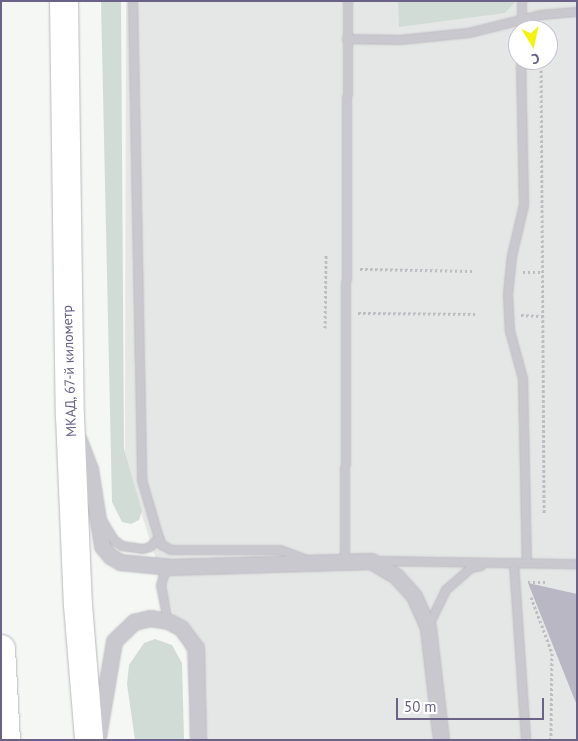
<!DOCTYPE html>
<meta charset="utf-8">
<style>
body{margin:0}
#map{position:relative;width:578px;height:741px;overflow:hidden;background:#f4f7f3;font-family:"PT Sans",sans-serif}
div>[style]{position:absolute}
[style*='--x']{left:calc(var(--x)*1px);top:calc(var(--y)*1px);width:calc(var(--w)*1px);rotate:calc(var(--a)*1deg)}
.built>*{inset:0;background:#e5e7e6}
.green>*{inset:0;background:#d2dcd6}
.building>*{inset:0;background:#b8b7c3}
.path>*{height:3px;margin-top:-1.5px;transform-origin:0;background:repeating-linear-gradient(90deg,#bebdc2 0 2.5px,transparent 0 5px)}
.roads{filter:drop-shadow(0 0 1px #bab8bf) drop-shadow(0 0 1px #bab8bf)}
.lane>*{height:8px;margin:-4px;padding:0 4px;transform-origin:4px;border-radius:4px;background:#cac8cf}
.street>*{height:15px;margin:-7.5px;padding:0 7.5px;transform-origin:7.5px;border-radius:7.5px;background:#cac8cf}
.highway>*{height:28px;margin:-14px;padding:0 14px;transform-origin:14px;border-radius:14px;background:#fff}
span{translate:-50% -50%;white-space:nowrap;text-align:center;line-height:1.15;-webkit-text-stroke:5px #fff;paint-order:stroke}
.street-label{font-size:14px;color:#6a6287}
.frame{position:absolute;inset:0;border:2px solid #6a6287;pointer-events:none}
.north{position:absolute;left:508px;top:20px;width:50px;height:50px;box-sizing:border-box;background:#fff;border:1px solid #c3c0cf;border-radius:50%;rotate:170deg;font-size:14px;font-weight:700;line-height:20px;text-align:center;color:#6a6287}
.north::after{content:'';display:block;margin:auto;width:18px;height:22px;background:#f6f114;clip-path:polygon(50% 0,100% 100%,50% 72%,0 100%)}
.scale{position:absolute;left:396px;top:698px;width:148px;height:22px;box-sizing:border-box;border:2px solid #6a6287;border-top:0;padding-left:6px;font-size:15px;line-height:18px;white-space:nowrap;color:#6a6287;-webkit-text-stroke:4px #fff;paint-order:stroke}
</style>
<div id="map">
<div class="built">
<i style="clip-path:polygon(evenodd,126px 1px,577px 1px,577px 740px,192px 740px,186px 653px,125px 462px,126px 1px,518px 30px,548px 30px,548px 60px,518px 60px,518px 30px)"></i>
</div>
<div class="green">
<i style="clip-path:polygon(101px 1px,121px 1px,124px 449px,142px 511px,139px 520px,131px 524px,122px 522px,112px 502px)"></i>
<i style="clip-path:polygon(398px 1px,516px 1px,505px 13px,399px 27px)"></i>
<i style="clip-path:polygon(155px 639px,172px 645px,182px 663px,184px 740px,135px 740px,127px 684px,129px 665px,144px 643px)"></i>
</div>
<div class="building">
<i style="clip-path:polygon(528px 583px,577px 594px,577px 703px,576px 703px)"></i>
</div>
<div class="path">
<i style="--x:541;--y:70;--w:444;--a:89.6"></i>
<i style="--x:360;--y:269;--w:115;--a:1"></i>
<i style="--x:523;--y:272;--w:19;--a:0"></i>
<i style="--x:358;--y:313;--w:117;--a:0.5"></i>
<i style="--x:521;--y:315;--w:22;--a:3"></i>
<i style="--x:325;--y:328;--w:74;--a:-89.2"></i>
<i style="--x:528;--y:582;--w:17;--a:0"></i>
<i style="--x:531;--y:597;--w:60;--a:69.4"></i>
<i style="--x:552;--y:653;--w:87;--a:90.7"></i>
</div>
<div class="roads">
<div class="lane">
<i style="--x:133;--y:1;--w:479;--a:88.9"></i>
<i style="--x:142;--y:480;--w:60;--a:73.7"></i>
<i style="--x:159;--y:538;--w:8;--a:67"></i>
<i style="--x:162;--y:545;--w:10;--a:29"></i>
<i style="--x:171;--y:550;--w:109;--a:0"></i>
<i style="--x:280;--y:550;--w:27;--a:20"></i>
<i style="--x:522;--y:30;--w:29;--a:-90"></i>
<i style="--x:347;--y:39;--w:53;--a:1.1"></i>
<i style="--x:400;--y:40;--w:69;--a:-5.8"></i>
<i style="--x:469;--y:33;--w:74;--a:-14"></i>
<i style="--x:541;--y:15;--w:36;--a:-5"></i>
<i style="--x:521;--y:60;--w:145;--a:88.8"></i>
<i style="--x:524;--y:205;--w:52;--a:103.2"></i>
<i style="--x:512;--y:256;--w:39;--a:96"></i>
<i style="--x:508;--y:295;--w:36;--a:87"></i>
<i style="--x:510;--y:331;--w:50;--a:74.8"></i>
<i style="--x:523;--y:379;--w:184;--a:88.8"></i>
<i style="--x:102;--y:520;--w:23;--a:59"></i>
<i style="--x:114;--y:540;--w:10;--a:37"></i>
<i style="--x:122;--y:546;--w:21;--a:8"></i>
<i style="--x:143;--y:549;--w:7;--a:-16"></i>
<i style="--x:150;--y:547;--w:13;--a:-45"></i>
<i style="--x:376;--y:561;--w:201;--a:0.9"></i>
<i style="--x:345;--y:562;--w:561;--a:-89.69"></i>
<i style="--x:514;--y:563;--w:177;--a:86.1"></i>
<i style="--x:168;--y:621;--w:36;--a:-101"></i>
<i style="--x:161;--y:586;--w:11;--a:-75"></i>
<i style="--x:164;--y:575;--w:11;--a:-49"></i>
<i style="--x:429;--y:625;--w:39;--a:-64"></i>
<i style="--x:446;--y:590;--w:33;--a:-41"></i>
<i style="--x:471;--y:568;--w:10;--a:-11"></i>
</div>
<div class="street">
<i style="--x:78;--y:438;--w:33;--a:69"></i>
<i style="--x:90;--y:469;--w:78;--a:81.1"></i>
<i style="--x:102;--y:546;--w:13;--a:51"></i>
<i style="--x:110;--y:556;--w:12;--a:31"></i>
<i style="--x:120;--y:562;--w:51;--a:5.6"></i>
<i style="--x:171;--y:567;--w:200;--a:-1.7"></i>
<i style="--x:371;--y:561;--w:29;--a:31"></i>
<i style="--x:396;--y:576;--w:27;--a:48"></i>
<i style="--x:414;--y:596;--w:35;--a:66"></i>
<i style="--x:428;--y:628;--w:113;--a:83.4"></i>
<i style="--x:98;--y:736;--w:96;--a:-80.4"></i>
<i style="--x:114;--y:641;--w:28;--a:-44"></i>
<i style="--x:134;--y:622;--w:16;--a:-14"></i>
<i style="--x:150;--y:618;--w:18;--a:9"></i>
<i style="--x:168;--y:621;--w:15;--a:28"></i>
<i style="--x:181;--y:628;--w:25;--a:53"></i>
<i style="--x:196;--y:648;--w:92;--a:88.8"></i>
</div>
<div class="highway">
<i style="--x:64;--y:1;--w:415;--a:89.2"></i>
<i style="--x:70;--y:416;--w:189;--a:87.6"></i>
<i style="--x:78;--y:605;--w:135;--a:85.3"></i>
<i style="--x:1;--y:649;--w:91;--a:86.9"></i>
</div>
</div>
<div class="street-label">
<span style="left:69px;top:371px;rotate:-92deg">МКАД, 67-й километр</span>
</div>
<div class="frame"></div>
<div class="north">С</div>
<div class="scale">50 m</div>
</div>
